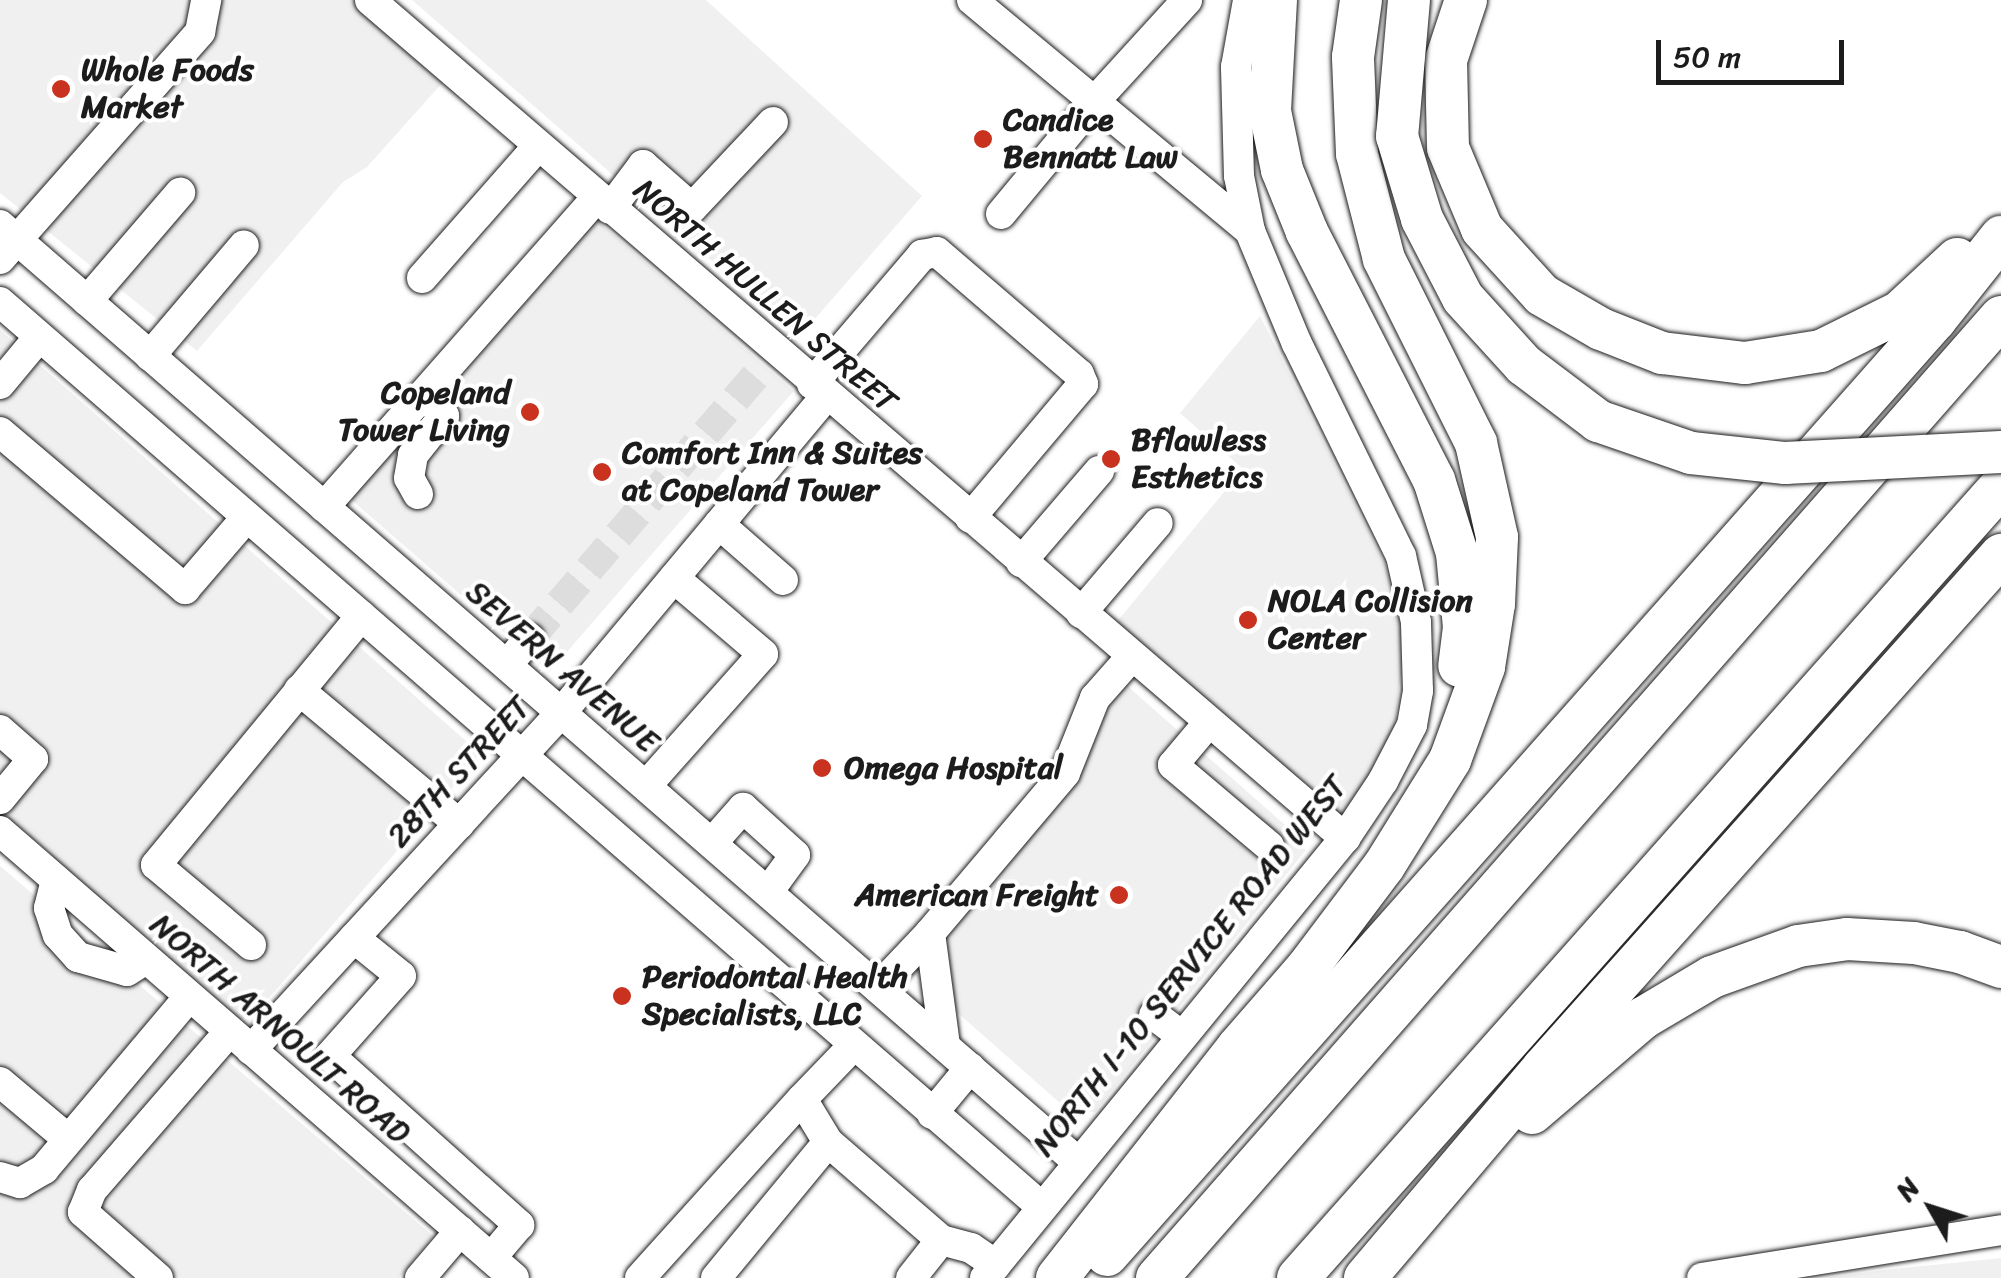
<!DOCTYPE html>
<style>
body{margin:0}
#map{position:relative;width:2001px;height:1278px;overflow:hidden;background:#fff;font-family:Sriracha,sans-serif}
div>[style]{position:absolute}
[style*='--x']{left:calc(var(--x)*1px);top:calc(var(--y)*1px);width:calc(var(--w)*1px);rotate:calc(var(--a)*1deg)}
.built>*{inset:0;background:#f0f0f0;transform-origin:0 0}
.minor-tunnel>*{height:30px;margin-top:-15px;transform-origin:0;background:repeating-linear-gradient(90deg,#ddd 0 30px,transparent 0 45px)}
.roads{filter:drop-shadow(0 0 2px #1c1c1c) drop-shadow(0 0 2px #1c1c1c)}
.minor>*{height:30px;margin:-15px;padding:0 15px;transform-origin:15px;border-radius:15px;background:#fff}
.highway>*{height:42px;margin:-21px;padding:0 21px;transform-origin:21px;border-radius:21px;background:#fff}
.bridges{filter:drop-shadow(0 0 2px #1c1c1c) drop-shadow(0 0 2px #1c1c1c)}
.highway-bridge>*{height:42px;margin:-21px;padding:0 21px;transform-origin:21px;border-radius:21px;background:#fff}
.dots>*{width:28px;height:28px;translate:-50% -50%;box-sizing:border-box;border:5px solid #fff;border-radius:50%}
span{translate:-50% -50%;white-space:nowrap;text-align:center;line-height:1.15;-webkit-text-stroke:8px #fff;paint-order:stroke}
.poi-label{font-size:32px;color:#1c1c1c;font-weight:700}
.left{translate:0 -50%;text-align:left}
.right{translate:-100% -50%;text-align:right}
.street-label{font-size:32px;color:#1c1c1c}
.north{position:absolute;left:1881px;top:1158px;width:100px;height:100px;-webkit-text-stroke:8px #fff;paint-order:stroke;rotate:309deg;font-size:28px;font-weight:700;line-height:40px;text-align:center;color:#1c1c1c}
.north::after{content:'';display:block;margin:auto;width:35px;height:45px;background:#1c1c1c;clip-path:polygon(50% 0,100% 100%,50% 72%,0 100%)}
.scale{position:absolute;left:1656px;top:40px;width:188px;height:45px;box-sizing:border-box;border:5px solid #1c1c1c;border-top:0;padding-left:12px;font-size:30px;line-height:35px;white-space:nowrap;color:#1c1c1c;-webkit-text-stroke:8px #fff;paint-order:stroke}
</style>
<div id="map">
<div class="built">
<i style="clip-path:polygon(0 0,352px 0,444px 81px,367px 167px,343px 182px,197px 351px,0 193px)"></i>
<i style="clip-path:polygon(412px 0,706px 0,922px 196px,799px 337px)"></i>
<i style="left:592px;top:216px;width:267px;height:372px;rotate:41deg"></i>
<i style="clip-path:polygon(1260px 316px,1384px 562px,1397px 605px,1404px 646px,1394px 731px,1379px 768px,1345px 815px,1336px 813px,1115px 624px,1243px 469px,1180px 413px)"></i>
<i style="clip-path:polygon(0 330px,475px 749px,477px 759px,275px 991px,254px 1015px,239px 1020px,0 810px)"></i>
<i style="clip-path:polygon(1124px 683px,1302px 840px,1305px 851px,1095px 1112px,1069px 1111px,908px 969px)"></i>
<i style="clip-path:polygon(0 866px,433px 1236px,399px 1278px,0 1278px)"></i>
<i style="clip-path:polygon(2001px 1258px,2001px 1278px,1824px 1278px,1884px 1270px)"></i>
</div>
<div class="minor-tunnel">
<i style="--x:530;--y:638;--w:347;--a:-49.3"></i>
</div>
<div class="roads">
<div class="minor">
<i style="--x:370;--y:0;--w:1286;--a:40.68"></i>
<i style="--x:972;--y:0;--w:361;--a:39.7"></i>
<i style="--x:610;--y:209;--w:55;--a:-53.1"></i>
<i style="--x:643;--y:165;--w:65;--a:41.3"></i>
<i style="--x:692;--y:208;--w:118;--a:-46.7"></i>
<i style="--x:1001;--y:214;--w:146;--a:-50.3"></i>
<i style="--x:1094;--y:102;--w:138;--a:-47.6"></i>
<i style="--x:0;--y:225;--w:1428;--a:41"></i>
<i style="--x:0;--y:259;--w:303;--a:-48.6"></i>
<i style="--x:200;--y:32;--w:33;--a:-79"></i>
<i style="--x:422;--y:278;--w:176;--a:-48.7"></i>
<i style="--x:87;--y:301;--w:143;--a:-49.3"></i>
<i style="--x:0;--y:302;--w:1380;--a:40.98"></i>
<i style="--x:150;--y:356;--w:145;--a:-49.7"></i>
<i style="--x:0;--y:384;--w:61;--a:-50.3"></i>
<i style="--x:812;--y:384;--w:170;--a:-49.5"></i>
<i style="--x:922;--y:255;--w:15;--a:-11"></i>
<i style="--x:937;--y:252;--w:187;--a:40.7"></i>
<i style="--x:1079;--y:374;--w:11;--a:68"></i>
<i style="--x:1083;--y:384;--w:175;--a:130.1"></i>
<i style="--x:0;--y:432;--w:243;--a:40.3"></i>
<i style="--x:185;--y:589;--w:95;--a:-49.3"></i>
<i style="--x:418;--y:494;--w:18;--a:-119"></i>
<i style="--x:409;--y:478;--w:23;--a:-80"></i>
<i style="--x:413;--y:455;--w:50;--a:-51.5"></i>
<i style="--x:444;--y:416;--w:30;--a:-130"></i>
<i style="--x:324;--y:507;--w:413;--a:-48.6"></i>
<i style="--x:719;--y:524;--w:85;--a:41.2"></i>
<i style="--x:1021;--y:562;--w:120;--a:-49.4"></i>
<i style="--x:1081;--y:613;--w:118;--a:-49.5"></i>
<i style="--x:507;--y:665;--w:35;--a:-50"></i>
<i style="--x:299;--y:690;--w:209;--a:39.9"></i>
<i style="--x:1209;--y:722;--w:56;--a:129.9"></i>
<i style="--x:1173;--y:765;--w:126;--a:40.2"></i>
<i style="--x:0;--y:730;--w:44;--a:41.3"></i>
<i style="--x:33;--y:759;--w:52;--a:129.5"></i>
<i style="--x:646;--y:786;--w:176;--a:-48.4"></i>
<i style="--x:763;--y:654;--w:117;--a:-139.5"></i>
<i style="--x:0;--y:831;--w:681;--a:41.01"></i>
<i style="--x:712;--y:843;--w:47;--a:-48.5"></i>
<i style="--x:743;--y:808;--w:70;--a:42.1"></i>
<i style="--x:795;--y:855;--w:46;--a:126.1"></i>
<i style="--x:56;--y:880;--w:29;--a:104"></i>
<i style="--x:49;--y:908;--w:28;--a:72"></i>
<i style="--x:58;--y:935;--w:30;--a:48"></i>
<i style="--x:78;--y:957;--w:51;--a:15.9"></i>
<i style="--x:127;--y:971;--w:22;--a:-32"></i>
<i style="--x:930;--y:933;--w:114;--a:82.4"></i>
<i style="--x:354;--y:938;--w:60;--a:39"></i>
<i style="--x:401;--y:976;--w:107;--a:131.6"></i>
<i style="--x:330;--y:1056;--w:254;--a:41.8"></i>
<i style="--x:519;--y:1225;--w:43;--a:130.3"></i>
<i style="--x:251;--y:945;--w:124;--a:-139.9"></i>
<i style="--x:156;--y:865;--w:323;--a:-50.5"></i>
<i style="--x:878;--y:988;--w:76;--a:-46.6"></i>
<i style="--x:930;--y:933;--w:209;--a:-49.8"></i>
<i style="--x:1065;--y:773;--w:81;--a:-68.2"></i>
<i style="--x:1095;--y:698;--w:56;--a:-48.6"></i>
<i style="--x:1154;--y:1015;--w:35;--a:37"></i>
<i style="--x:251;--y:1050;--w:458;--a:-47.4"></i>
<i style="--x:561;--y:713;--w:413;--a:-50.1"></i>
<i style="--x:0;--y:1082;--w:89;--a:40"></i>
<i style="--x:932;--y:1114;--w:60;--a:-50.4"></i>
<i style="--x:828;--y:1142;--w:50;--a:-121.2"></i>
<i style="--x:802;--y:1099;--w:75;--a:-46.1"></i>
<i style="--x:0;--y:1177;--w:21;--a:17"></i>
<i style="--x:20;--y:1183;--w:28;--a:-30"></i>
<i style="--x:44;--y:1169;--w:225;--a:-49.9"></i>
<i style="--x:158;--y:1278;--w:100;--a:-138.7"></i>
<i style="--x:83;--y:1212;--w:24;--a:-68"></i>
<i style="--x:92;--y:1190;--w:209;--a:-49.1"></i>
<i style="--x:420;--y:1278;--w:62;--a:-49.6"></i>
<i style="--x:640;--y:1278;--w:241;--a:-47.9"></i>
<i style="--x:716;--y:1278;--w:176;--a:-50.5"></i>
<i style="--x:828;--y:1142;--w:150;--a:40.9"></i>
<i style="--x:911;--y:1278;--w:48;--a:-51.7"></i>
<i style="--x:941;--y:1240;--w:31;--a:15"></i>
<i style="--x:971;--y:1248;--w:30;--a:34"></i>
<i style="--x:985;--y:1278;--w:569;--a:-50.71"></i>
<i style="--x:1345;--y:838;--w:69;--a:-56.3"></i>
<i style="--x:1383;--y:781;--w:63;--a:-62.6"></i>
<i style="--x:1412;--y:725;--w:35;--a:-80"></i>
<i style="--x:1418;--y:691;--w:69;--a:-91.7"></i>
<i style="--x:1416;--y:622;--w:68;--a:-102.8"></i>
<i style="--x:1401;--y:556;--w:236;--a:-116.1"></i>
<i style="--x:1297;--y:344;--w:122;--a:-112.6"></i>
<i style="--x:1250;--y:231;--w:56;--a:-101.3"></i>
<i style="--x:1239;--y:176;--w:109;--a:-91.6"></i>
<i style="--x:1236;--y:67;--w:68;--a:-79.8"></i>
<i style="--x:1702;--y:1278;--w:303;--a:-9.1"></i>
</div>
<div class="highway">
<i style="--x:1276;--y:0;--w:111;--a:93.1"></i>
<i style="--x:1270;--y:111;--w:60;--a:78.5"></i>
<i style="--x:1282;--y:170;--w:67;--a:68"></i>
<i style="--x:1307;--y:232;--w:279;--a:62.9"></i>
<i style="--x:1434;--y:480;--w:77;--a:72.5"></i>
<i style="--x:1457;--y:553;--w:74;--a:84.6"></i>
<i style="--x:1464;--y:627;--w:39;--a:97"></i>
<i style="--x:1466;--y:0;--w:63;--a:108.4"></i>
<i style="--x:1446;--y:60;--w:88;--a:88.7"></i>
<i style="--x:1448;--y:148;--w:88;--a:67.2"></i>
<i style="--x:1482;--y:229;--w:89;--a:47.7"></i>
<i style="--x:1542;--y:295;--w:68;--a:30"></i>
<i style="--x:1601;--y:329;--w:66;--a:21.5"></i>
<i style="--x:1662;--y:353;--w:84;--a:6.9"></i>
<i style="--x:1745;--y:363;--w:77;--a:-9"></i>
<i style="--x:1821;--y:351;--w:88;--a:-26.3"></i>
<i style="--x:1900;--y:312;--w:78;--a:-42.9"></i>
<i style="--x:1532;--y:1113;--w:146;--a:-40.6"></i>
<i style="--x:1643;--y:1018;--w:80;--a:-30.7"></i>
<i style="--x:1712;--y:977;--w:91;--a:-19.8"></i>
<i style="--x:1798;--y:946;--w:49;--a:-8.1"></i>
<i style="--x:1847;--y:939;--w:67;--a:3.4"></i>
<i style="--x:1914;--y:943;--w:47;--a:11.1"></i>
<i style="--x:1960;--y:952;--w:44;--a:20.1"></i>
<i style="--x:1107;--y:1255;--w:1250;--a:-48.47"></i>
<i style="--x:1936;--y:319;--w:105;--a:-51.6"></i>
<i style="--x:1057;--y:1278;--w:293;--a:-51.9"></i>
<i style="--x:1238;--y:1047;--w:105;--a:-48.9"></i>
<i style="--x:1307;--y:968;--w:128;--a:-53"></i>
<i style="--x:1384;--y:866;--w:125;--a:-58.1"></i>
<i style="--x:1450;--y:760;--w:99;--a:-69.9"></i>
<i style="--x:1484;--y:667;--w:64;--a:-81"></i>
<i style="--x:1494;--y:604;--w:67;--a:-87.4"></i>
<i style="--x:1497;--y:537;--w:96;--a:-102.6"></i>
<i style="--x:1476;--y:443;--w:206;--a:-116.6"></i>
<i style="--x:1384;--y:259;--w:108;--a:-104.4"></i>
<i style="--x:1357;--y:154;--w:97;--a:-92.4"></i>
<i style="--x:1353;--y:57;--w:58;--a:-82"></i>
<i style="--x:1157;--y:1278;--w:1279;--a:-48.71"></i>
<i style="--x:1298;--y:1278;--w:1059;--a:-48.41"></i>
<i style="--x:1365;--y:1278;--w:275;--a:-49.7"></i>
<i style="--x:1543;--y:1068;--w:688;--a:-48.24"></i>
</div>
</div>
<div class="bridges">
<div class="highway-bridge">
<i style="--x:1409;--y:0;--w:137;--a:95"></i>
<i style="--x:1397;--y:136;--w:87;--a:73.2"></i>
<i style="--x:1422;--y:219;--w:89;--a:62.6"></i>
<i style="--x:1463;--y:298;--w:91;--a:47.7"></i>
<i style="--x:1524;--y:365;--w:93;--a:37.1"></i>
<i style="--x:1598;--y:421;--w:98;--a:19"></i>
<i style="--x:1691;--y:453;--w:95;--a:6.1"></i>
<i style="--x:1785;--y:463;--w:216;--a:-2.9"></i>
</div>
</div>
<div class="dots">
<i style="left:61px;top:89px;background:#c8321e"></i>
<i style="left:983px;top:139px;background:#c8321e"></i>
<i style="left:530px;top:412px;background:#c8321e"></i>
<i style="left:1111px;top:459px;background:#c8321e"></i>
<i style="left:602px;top:472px;background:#c8321e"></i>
<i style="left:1248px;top:620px;background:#c8321e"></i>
<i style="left:822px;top:768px;background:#c8321e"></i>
<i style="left:1119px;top:895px;background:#c8321e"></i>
<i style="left:622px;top:996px;background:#c8321e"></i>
</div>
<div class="poi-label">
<span class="left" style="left:81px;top:89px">Whole Foods<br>Market</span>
<span class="left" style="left:1003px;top:139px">Candice<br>Bennatt Law</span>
<span class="right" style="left:510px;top:412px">Copeland<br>Tower Living</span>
<span class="left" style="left:1131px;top:459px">Bflawless<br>Esthetics</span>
<span class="left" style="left:622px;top:472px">Comfort Inn &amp; Suites<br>at Copeland Tower</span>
<span class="left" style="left:1268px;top:620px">NOLA Collision<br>Center</span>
<span class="left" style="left:844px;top:768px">Omega Hospital</span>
<span class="right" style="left:1099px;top:895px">American Freight</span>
<span class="left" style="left:642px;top:996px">Periodontal Health<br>Specialists, LLC</span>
</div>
<div class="street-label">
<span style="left:765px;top:296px;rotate:41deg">NORTH HULLEN STREET</span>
<span style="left:562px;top:667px;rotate:41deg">SEVERN AVENUE</span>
<span style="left:459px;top:772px;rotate:-47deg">28TH STREET</span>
<span style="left:1190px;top:966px;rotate:-51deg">NORTH I-10 SERVICE ROAD WEST</span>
<span style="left:280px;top:1029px;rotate:41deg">NORTH ARNOULT ROAD</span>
</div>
<div class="north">N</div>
<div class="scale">50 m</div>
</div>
